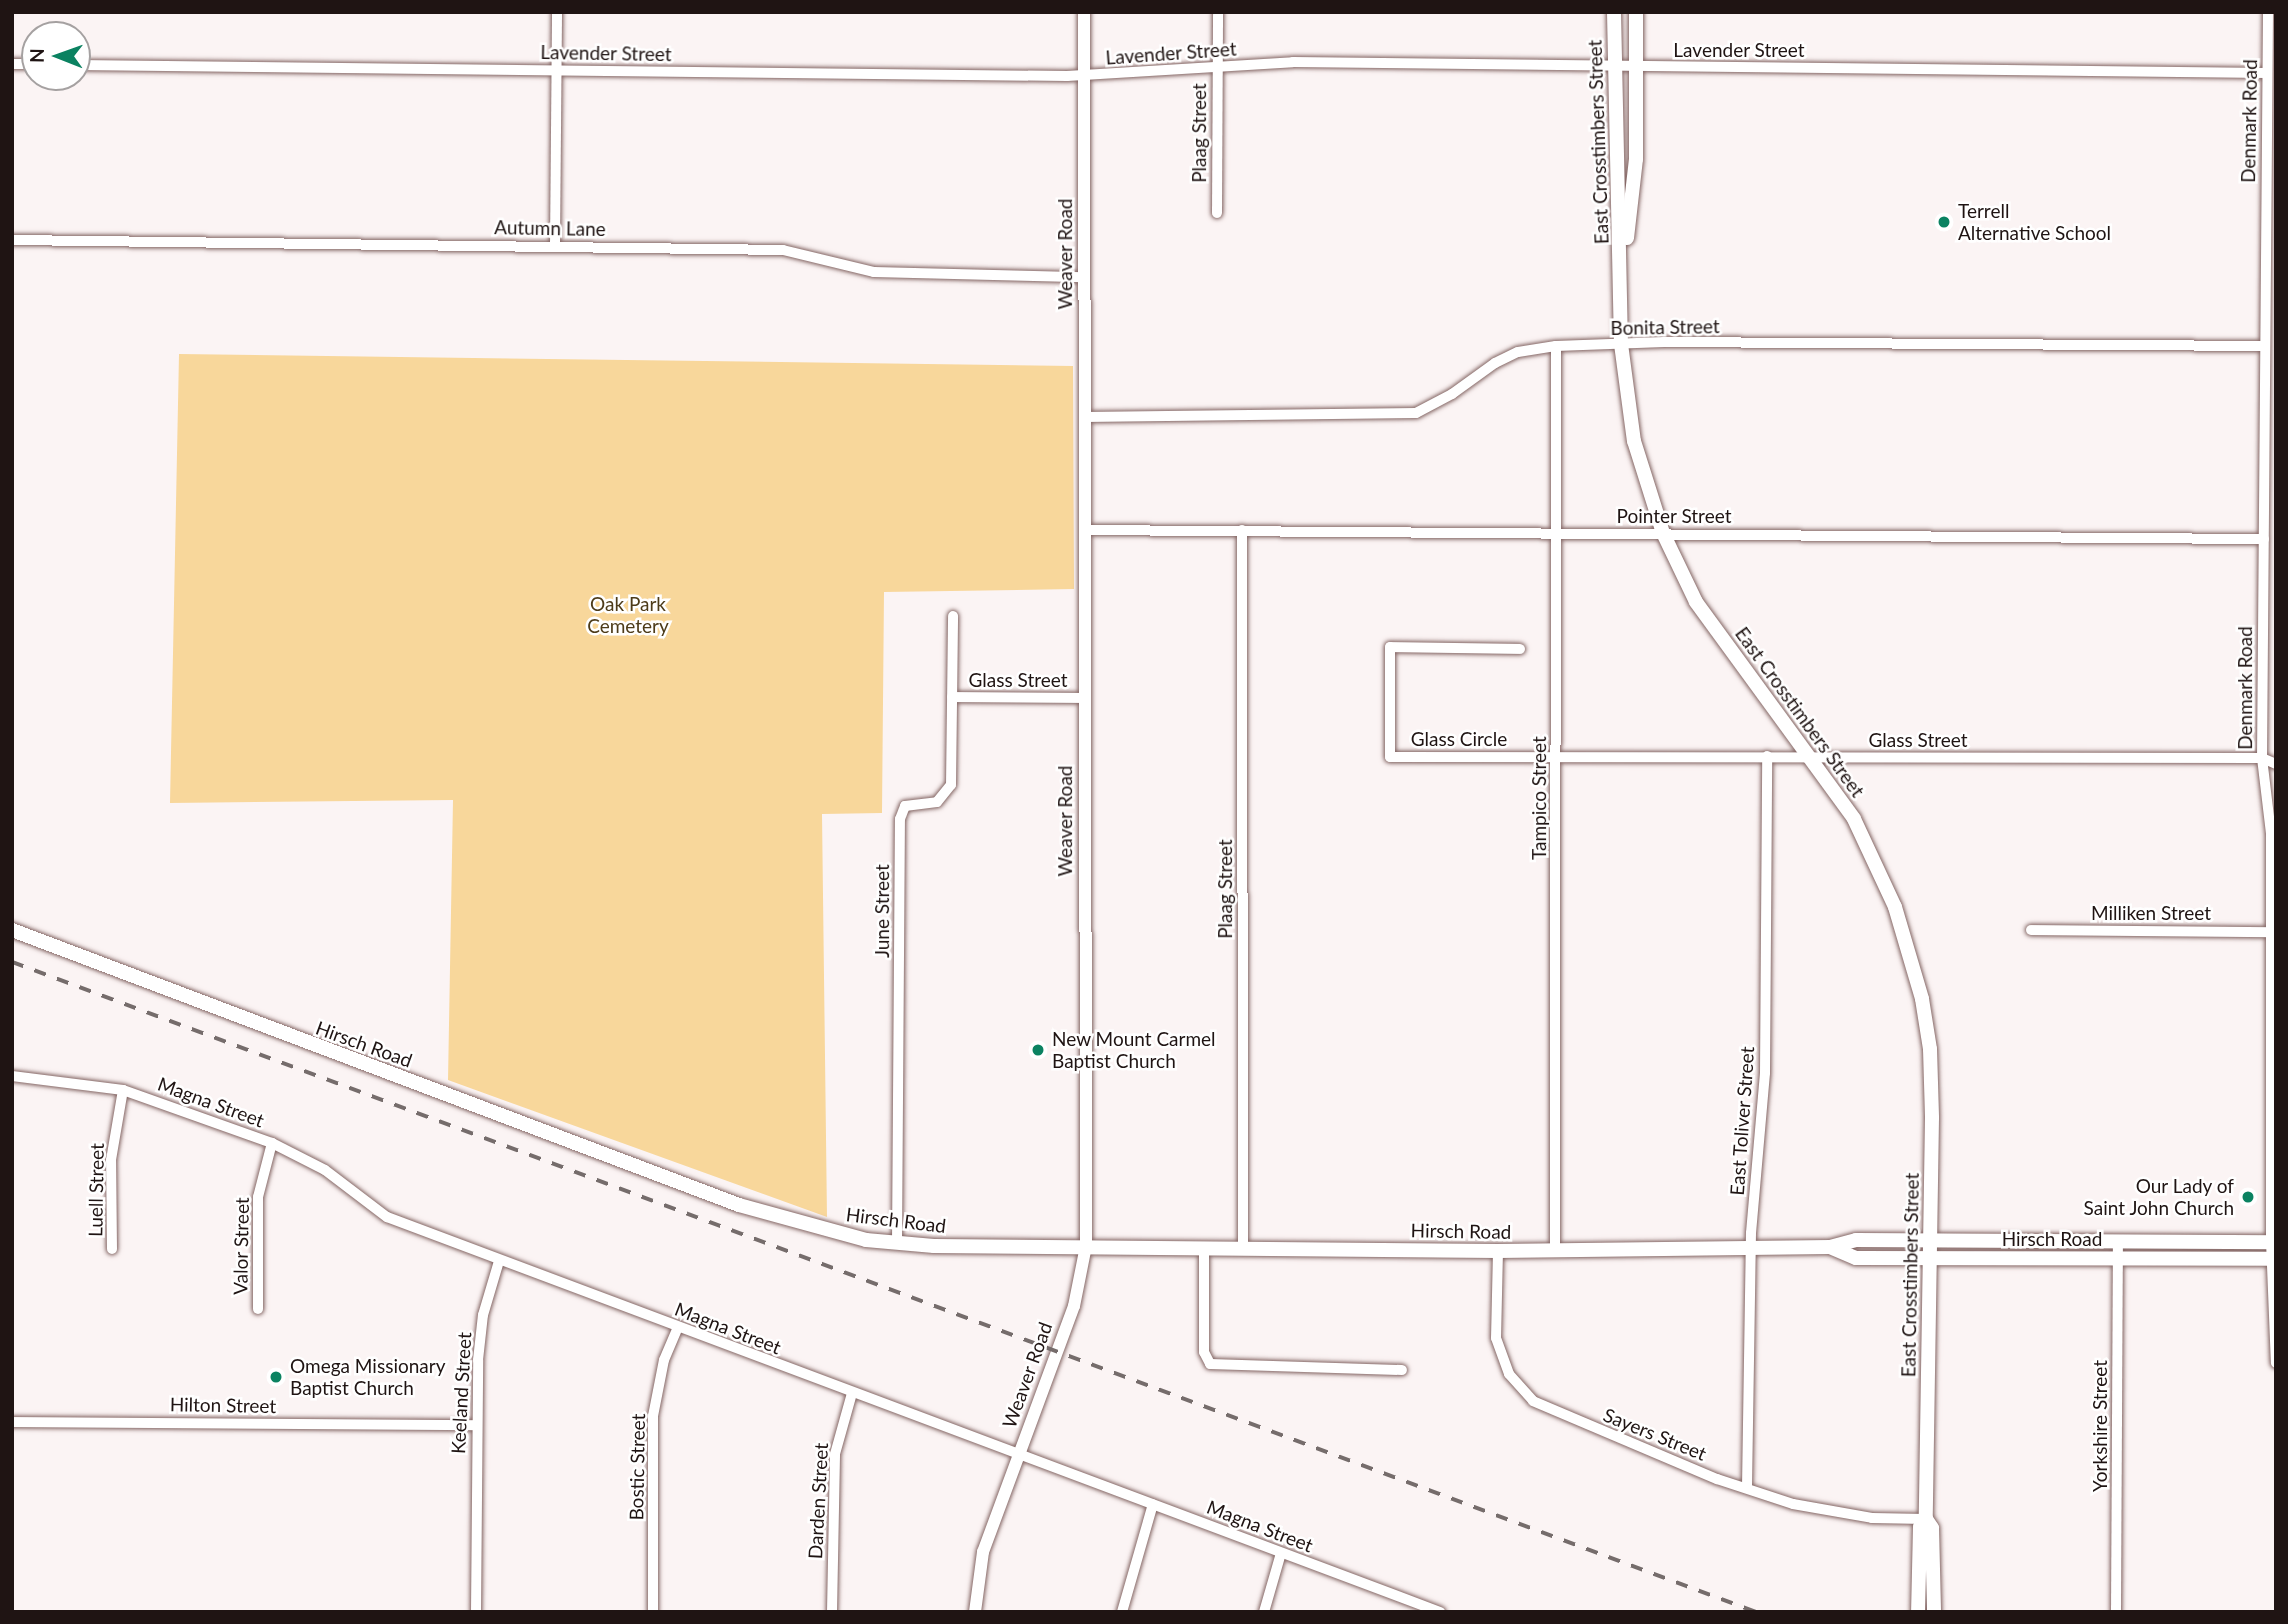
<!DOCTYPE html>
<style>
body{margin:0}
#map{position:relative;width:2288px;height:1624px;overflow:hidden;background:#fbf4f4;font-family:Lato,sans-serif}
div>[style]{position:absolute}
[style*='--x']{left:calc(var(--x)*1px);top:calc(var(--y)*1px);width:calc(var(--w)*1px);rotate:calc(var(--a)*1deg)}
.green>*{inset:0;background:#f8d79b}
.roads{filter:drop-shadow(0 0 2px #846664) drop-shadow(0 0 2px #846664)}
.minor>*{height:10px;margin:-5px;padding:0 5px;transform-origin:5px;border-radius:5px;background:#fff}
.tertiary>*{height:12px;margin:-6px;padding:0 6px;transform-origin:6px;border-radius:6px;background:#fff}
.secondary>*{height:14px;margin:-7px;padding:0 7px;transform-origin:7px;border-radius:7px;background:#fff}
.rail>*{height:3.5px;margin-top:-1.75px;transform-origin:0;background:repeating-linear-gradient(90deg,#756c6b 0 12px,transparent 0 24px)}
.dots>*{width:19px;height:19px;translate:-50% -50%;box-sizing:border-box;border:4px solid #fff;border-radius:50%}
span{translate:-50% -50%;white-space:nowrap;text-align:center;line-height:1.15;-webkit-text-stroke:5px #fff;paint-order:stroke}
.street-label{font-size:19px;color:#1f1413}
.poi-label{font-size:19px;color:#1f1413}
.left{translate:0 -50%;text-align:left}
.right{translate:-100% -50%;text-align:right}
.park-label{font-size:19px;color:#4d3b19}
.frame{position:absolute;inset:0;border:14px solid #1f1413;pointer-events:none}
.north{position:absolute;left:21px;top:21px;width:70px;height:70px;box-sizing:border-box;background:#fff;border:2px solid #a5a1a1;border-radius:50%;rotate:271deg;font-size:19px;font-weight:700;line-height:28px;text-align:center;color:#1f1413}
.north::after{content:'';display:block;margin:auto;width:24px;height:32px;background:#0b8261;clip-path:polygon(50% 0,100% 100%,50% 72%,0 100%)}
</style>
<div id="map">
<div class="green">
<i style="clip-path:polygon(179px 354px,1073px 366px,1074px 589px,884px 592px,882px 813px,822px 814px,827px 1217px,448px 1080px,453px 800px,170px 803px)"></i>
</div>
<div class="roads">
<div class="minor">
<i style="--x:2268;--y:12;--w:746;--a:90.46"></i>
<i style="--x:2262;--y:758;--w:77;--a:83.2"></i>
<i style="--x:2271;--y:834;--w:407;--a:90"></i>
<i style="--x:2271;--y:1241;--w:122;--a:87.7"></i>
<i style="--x:12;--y:64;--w:23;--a:0"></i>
<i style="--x:77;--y:65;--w:990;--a:0.64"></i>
<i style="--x:1067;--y:76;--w:226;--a:-3.5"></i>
<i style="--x:1293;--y:62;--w:974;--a:0.65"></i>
<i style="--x:1217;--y:213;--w:201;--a:-89.7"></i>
<i style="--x:12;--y:240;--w:771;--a:0.74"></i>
<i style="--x:783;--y:250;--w:94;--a:13.6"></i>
<i style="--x:874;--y:272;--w:210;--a:1.4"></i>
<i style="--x:555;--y:245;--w:233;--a:-89.5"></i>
<i style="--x:1084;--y:417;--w:332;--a:-0.7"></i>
<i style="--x:1416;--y:413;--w:41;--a:-27.8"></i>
<i style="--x:1452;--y:394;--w:53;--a:-35.8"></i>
<i style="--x:1495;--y:363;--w:25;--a:-26"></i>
<i style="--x:1518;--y:352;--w:38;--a:-9"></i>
<i style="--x:1556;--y:346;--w:108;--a:-2.1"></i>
<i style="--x:1664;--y:342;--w:600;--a:0.38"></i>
<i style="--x:1084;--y:530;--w:1180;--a:0.44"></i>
<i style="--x:1242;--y:530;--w:717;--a:89.92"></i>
<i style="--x:1520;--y:649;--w:130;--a:-179.1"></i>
<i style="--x:1390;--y:647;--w:110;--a:90"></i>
<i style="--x:1390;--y:757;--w:872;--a:0.07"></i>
<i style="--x:2262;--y:758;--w:15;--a:23"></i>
<i style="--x:952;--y:697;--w:132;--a:0.4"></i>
<i style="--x:2031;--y:930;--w:239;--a:0.5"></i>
<i style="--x:12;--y:1076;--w:112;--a:7.2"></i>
<i style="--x:123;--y:1090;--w:158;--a:19.6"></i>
<i style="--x:272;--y:1143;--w:59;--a:27"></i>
<i style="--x:325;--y:1170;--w:78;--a:37.2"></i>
<i style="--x:387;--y:1217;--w:1125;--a:20.56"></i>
<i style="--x:897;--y:1242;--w:423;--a:-89.6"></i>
<i style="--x:900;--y:819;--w:14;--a:-69"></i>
<i style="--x:905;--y:806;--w:32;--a:-7"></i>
<i style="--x:937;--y:802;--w:22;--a:-51"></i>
<i style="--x:951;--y:785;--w:169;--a:-89.3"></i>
<i style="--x:112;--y:1249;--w:89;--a:-90.6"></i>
<i style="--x:111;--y:1160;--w:71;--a:-80.3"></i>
<i style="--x:1204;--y:1249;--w:103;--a:90"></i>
<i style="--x:1204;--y:1352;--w:13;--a:63"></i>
<i style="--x:1210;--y:1364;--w:192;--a:1.8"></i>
<i style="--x:1555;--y:1250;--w:904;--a:-89.94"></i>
<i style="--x:1498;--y:1251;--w:87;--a:91.3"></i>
<i style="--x:1496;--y:1338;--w:38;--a:70"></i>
<i style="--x:1509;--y:1374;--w:36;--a:48"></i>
<i style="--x:1533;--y:1401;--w:200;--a:23"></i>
<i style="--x:1717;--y:1479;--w:80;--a:18.2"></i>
<i style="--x:1793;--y:1504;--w:80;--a:10"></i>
<i style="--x:1872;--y:1518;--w:54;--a:1.1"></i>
<i style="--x:258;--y:1309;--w:112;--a:-90"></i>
<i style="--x:258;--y:1197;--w:56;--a:-75.5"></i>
<i style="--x:12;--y:1422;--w:464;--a:0.4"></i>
<i style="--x:1747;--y:1487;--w:254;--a:-89.1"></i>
<i style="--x:1751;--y:1233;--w:161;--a:-85"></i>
<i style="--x:1765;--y:1073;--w:317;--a:-89.6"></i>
<i style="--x:476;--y:1612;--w:252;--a:-89.5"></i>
<i style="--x:478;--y:1360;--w:45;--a:-83.7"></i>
<i style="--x:483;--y:1315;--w:56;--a:-73.5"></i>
<i style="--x:653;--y:1612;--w:196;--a:-90"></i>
<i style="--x:653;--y:1416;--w:57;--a:-78.9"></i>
<i style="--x:664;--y:1360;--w:36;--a:-67"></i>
<i style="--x:832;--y:1612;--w:158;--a:-88.9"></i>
<i style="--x:835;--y:1454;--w:63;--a:-74.4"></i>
<i style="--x:1122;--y:1612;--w:112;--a:-74"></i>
<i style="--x:1264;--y:1612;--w:61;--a:-73.9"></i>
<i style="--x:2116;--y:1612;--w:371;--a:-89.7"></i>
</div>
<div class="tertiary">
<i style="--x:975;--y:1612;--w:61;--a:-82.4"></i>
<i style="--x:983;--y:1552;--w:262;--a:-69.7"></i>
<i style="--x:1074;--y:1306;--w:61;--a:-78.7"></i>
<i style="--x:1086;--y:1246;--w:1234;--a:-90.09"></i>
</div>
<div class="secondary">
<i style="--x:1614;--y:12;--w:332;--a:88.8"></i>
<i style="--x:1621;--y:344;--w:98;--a:82.4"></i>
<i style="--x:1634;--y:441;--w:96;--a:72.5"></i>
<i style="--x:1663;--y:533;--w:76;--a:64.4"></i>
<i style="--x:1696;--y:602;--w:268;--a:53.9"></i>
<i style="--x:1854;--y:819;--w:97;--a:65"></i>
<i style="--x:1895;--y:907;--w:96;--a:73.6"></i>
<i style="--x:1922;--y:999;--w:51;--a:80.9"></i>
<i style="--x:1930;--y:1049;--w:69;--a:88.3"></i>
<i style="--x:1932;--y:1118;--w:401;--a:90.9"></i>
<i style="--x:1926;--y:1519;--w:10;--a:127"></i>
<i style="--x:1920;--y:1527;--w:85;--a:91.3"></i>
<i style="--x:1627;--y:238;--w:80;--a:-83.5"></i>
<i style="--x:1636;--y:159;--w:147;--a:-90"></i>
<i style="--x:12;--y:930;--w:777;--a:20.72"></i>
<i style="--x:739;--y:1205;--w:132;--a:15.4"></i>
<i style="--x:866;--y:1240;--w:68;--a:5"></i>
<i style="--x:934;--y:1246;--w:564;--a:0.51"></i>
<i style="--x:1498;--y:1251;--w:332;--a:-0.7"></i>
<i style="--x:1830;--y:1247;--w:27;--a:-15"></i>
<i style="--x:1856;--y:1240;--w:420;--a:0.3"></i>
<i style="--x:1830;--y:1247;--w:28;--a:23"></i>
<i style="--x:1856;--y:1258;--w:420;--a:0.1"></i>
<i style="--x:1926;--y:1519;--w:11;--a:56"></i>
<i style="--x:1932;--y:1528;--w:84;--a:88.6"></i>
</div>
</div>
<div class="rail">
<i style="--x:12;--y:962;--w:1861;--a:20.44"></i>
</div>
<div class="dots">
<i style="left:1944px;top:222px;background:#0b8261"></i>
<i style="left:1038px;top:1050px;background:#0b8261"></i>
<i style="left:2248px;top:1197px;background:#0b8261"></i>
<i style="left:276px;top:1377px;background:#0b8261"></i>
</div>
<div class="street-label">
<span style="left:1739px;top:50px">Lavender Street</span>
<span style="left:606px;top:53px;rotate:1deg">Lavender Street</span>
<span style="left:1171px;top:53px;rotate:-4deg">Lavender Street</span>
<span style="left:2249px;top:121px;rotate:-89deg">Denmark Road</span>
<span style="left:1199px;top:133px;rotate:-90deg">Plaag Street</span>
<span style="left:1598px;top:142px;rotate:-92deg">East Crosstimbers Street</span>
<span style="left:550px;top:228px;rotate:1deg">Autumn Lane</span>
<span style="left:1065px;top:254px;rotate:-90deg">Weaver Road</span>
<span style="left:1665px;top:327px;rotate:-1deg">Bonita Street</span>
<span style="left:1674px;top:516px">Pointer Street</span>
<span style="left:1018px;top:680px">Glass Street</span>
<span style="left:2245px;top:688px;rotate:-90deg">Denmark Road</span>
<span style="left:1800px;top:712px;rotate:54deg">East Crosstimbers Street</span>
<span style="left:1459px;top:739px">Glass Circle</span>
<span style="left:1918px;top:740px">Glass Street</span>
<span style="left:1539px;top:798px;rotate:-90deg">Tampico Street</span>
<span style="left:1065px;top:821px;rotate:-90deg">Weaver Road</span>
<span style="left:1225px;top:889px;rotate:-90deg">Plaag Street</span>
<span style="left:882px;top:911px;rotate:-90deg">June Street</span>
<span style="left:2151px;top:913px">Milliken Street</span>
<span style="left:364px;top:1044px;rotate:20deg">Hirsch Road</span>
<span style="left:211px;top:1102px;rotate:20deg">Magna Street</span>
<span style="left:1742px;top:1121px;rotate:-86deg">East Toliver Street</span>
<span style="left:96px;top:1190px;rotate:-89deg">Luell Street</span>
<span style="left:896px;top:1220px;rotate:7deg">Hirsch Road</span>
<span style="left:1461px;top:1231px;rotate:1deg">Hirsch Road</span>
<span style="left:2052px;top:1239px">Hirsch Road</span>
<span style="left:241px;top:1246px;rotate:-89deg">Valor Street</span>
<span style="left:1910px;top:1275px;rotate:-89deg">East Crosstimbers Street</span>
<span style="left:728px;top:1328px;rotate:21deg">Magna Street</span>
<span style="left:1027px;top:1375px;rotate:-70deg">Weaver Road</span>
<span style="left:461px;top:1393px;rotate:-87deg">Keeland Street</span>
<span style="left:223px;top:1405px;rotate:1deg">Hilton Street</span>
<span style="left:2100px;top:1426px;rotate:-90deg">Yorkshire Street</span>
<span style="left:1655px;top:1434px;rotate:22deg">Sayers Street</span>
<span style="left:637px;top:1467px;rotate:-89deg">Bostic Street</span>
<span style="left:818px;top:1501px;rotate:-87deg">Darden Street</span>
<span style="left:1260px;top:1526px;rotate:21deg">Magna Street</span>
</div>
<div class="poi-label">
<span class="left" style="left:1958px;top:222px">Terrell<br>Alternative School</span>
<span class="left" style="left:1052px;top:1050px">New Mount Carmel<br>Baptist Church</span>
<span class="right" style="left:2234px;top:1197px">Our Lady of<br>Saint John Church</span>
<span class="left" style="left:290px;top:1377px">Omega Missionary<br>Baptist Church</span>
</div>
<div class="park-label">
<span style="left:628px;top:615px">Oak Park<br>Cemetery</span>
</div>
<div class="frame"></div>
<div class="north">N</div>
</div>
